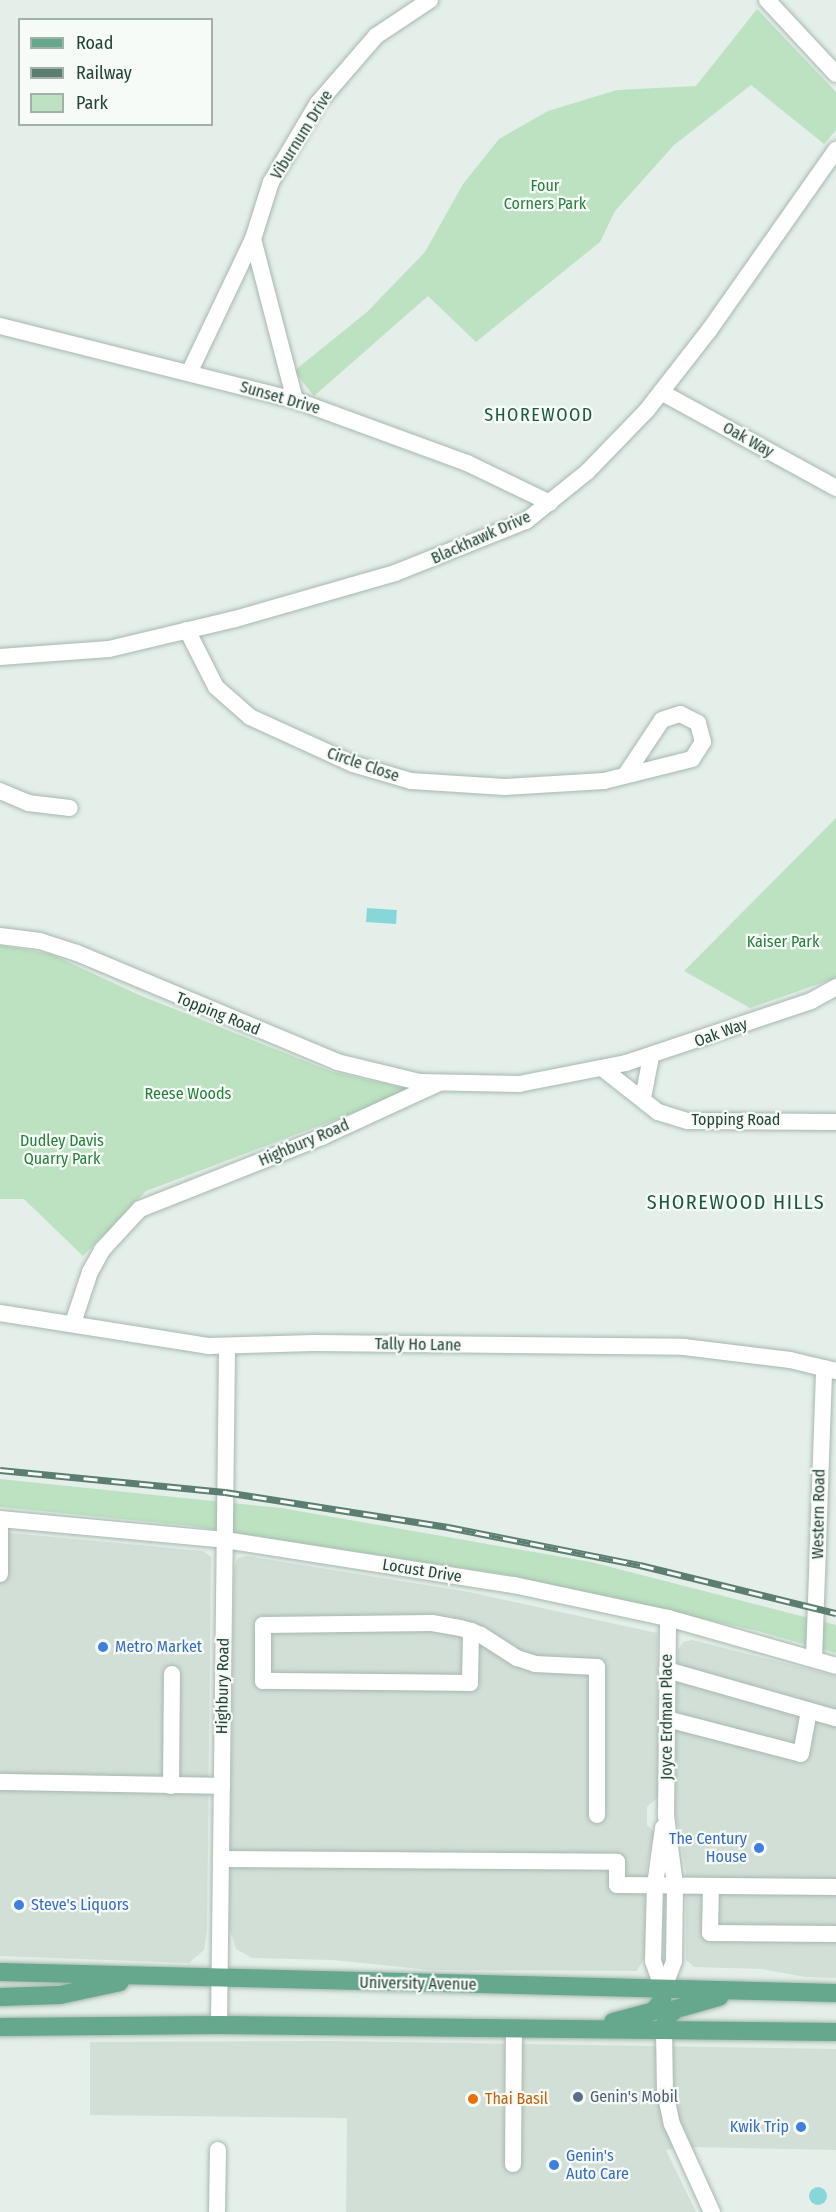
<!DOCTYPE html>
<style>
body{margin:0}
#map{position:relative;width:836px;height:2212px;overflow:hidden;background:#e4efe9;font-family:"Fira Sans Condensed",sans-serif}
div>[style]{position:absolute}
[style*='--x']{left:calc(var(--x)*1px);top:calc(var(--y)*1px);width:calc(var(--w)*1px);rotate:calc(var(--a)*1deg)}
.built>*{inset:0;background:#d2dfd7}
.green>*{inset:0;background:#bce2c1}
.water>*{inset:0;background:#88d7d8;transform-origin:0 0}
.round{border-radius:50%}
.roads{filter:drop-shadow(0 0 2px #a6b8af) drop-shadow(0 0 2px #a6b8af)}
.minor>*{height:16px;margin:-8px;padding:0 8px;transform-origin:8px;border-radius:8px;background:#fff}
.major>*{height:18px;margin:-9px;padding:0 9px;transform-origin:9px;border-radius:9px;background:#65a88e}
.rail>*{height:7px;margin-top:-3.5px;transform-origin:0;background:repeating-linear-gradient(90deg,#f6fbf7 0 14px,#5c7e70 0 28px);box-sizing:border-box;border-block:2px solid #5c7e70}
.dots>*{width:16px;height:16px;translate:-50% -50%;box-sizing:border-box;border:3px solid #f6fbf7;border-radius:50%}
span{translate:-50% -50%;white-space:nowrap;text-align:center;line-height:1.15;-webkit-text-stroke:4.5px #f6fbf7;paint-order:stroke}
.street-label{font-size:16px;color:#224335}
.park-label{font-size:16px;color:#287d3d}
.shop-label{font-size:16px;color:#366cbe}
.left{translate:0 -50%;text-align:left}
.right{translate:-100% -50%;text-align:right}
.service-label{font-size:16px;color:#4e5e75}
.food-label{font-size:16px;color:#c56008}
.neighbourhood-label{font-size:18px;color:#1b5740;letter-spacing:1.5px}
.quarter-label{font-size:20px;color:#1b5740;letter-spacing:1.5px}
.legend{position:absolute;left:18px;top:18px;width:195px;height:108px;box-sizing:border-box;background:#f6fbf7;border:2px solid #a1b1a9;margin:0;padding:8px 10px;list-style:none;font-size:18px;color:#224335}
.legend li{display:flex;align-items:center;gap:12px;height:30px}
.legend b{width:30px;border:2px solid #a1b1a9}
</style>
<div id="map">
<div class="built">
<i style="clip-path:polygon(0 1532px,203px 1551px,211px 1557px,207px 1931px,204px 1950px,189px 1963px,0 1956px)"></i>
<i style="clip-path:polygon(247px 1556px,469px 1592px,657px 1633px,659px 1796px,647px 1807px,647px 1825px,654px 1832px,646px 1870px,645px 1956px,637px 1971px,431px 1970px,333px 1960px,252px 1958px,236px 1949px,229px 1927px,234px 1568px,238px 1558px)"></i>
<i style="clip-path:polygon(692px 1640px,836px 1676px,836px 1978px,805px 1977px,762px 1969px,694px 1967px,686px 1960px,686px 1873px,675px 1808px,677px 1692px,678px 1650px,683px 1642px)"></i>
<i style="clip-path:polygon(328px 2041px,836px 2049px,836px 2150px,693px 2147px,666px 2150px,696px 2212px,346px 2212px,347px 2118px,90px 2115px,90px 2042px)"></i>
</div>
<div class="green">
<i style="clip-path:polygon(757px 9px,836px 92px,836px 130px,824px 144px,751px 85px,674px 145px,615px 211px,600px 242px,476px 342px,428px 296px,314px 396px,294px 371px,367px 312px,425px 252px,463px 184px,499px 139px,548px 111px,617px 90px,696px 86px)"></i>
<i style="clip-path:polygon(836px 818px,836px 978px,750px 1008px,684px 971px)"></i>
<i style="clip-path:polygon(0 945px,51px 954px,139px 995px,333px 1072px,414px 1090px,146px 1191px,83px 1256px,24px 1199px,0 1199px)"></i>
<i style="clip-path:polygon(0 1479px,281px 1508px,591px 1562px,836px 1625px,836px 1653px,758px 1631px,507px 1575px,192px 1526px,0 1507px)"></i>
</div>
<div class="water">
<i style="left:367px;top:908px;width:30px;height:14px;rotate:4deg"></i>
<i class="round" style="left:809px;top:2187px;width:18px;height:18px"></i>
</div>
<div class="roads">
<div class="minor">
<i style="--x:767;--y:0;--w:101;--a:47"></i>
<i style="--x:253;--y:239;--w:166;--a:75.4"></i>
<i style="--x:0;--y:326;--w:304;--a:14.1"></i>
<i style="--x:295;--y:400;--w:183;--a:20.1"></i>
<i style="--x:467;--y:463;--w:92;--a:25.7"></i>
<i style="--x:189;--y:373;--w:148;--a:-64.5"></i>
<i style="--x:253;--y:239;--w:60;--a:-72.5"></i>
<i style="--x:271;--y:182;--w:92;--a:-59.3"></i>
<i style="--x:318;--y:103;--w:89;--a:-49.1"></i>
<i style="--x:376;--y:36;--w:65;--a:-33.7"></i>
<i style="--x:661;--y:392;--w:200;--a:28.7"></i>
<i style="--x:187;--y:630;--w:64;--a:63"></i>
<i style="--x:216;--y:687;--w:45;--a:41.4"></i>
<i style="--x:250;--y:717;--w:113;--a:24.5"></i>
<i style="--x:353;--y:764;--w:60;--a:16.3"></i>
<i style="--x:411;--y:781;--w:94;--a:3.7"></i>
<i style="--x:505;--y:787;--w:99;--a:-3.5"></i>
<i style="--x:604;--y:781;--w:91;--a:-14"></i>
<i style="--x:692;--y:759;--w:20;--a:-57"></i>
<i style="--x:703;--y:742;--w:20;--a:-105"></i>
<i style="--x:698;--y:723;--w:20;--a:-153"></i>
<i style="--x:680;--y:714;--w:19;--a:162"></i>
<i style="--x:662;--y:720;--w:65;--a:123.7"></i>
<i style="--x:0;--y:657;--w:109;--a:-4.2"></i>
<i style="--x:109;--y:649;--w:130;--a:-13.4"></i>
<i style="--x:235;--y:619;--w:166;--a:-16"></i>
<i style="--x:395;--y:573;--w:141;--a:-21.7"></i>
<i style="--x:526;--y:521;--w:78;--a:-38.8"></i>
<i style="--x:587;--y:472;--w:86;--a:-45.9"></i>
<i style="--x:647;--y:410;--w:103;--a:-52.1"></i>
<i style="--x:710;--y:329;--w:219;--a:-54.9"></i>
<i style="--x:0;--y:791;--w:30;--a:23"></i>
<i style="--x:28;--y:803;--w:42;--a:6.8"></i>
<i style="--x:0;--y:936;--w:40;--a:7.1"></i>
<i style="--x:40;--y:941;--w:39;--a:18"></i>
<i style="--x:77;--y:953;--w:282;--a:22.7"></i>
<i style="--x:337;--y:1062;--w:84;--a:13.7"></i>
<i style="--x:419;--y:1082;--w:100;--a:1.1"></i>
<i style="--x:519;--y:1084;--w:109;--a:-11.1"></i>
<i style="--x:626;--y:1063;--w:195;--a:-18.5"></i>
<i style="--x:811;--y:1001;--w:29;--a:-29"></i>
<i style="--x:602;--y:1068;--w:71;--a:38.2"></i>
<i style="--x:658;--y:1112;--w:31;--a:17"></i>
<i style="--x:688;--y:1121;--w:148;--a:0.4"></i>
<i style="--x:643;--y:1098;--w:42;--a:-79"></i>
<i style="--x:0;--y:1313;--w:212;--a:9"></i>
<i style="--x:209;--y:1346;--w:105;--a:-1.6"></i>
<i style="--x:314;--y:1343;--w:370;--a:0.6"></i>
<i style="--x:684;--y:1347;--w:107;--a:7"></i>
<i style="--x:790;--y:1360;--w:47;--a:13.4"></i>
<i style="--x:73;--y:1323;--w:54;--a:-71.6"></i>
<i style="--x:90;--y:1272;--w:25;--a:-61"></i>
<i style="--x:102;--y:1250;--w:56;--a:-47.2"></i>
<i style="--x:140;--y:1209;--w:196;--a:-21.6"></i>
<i style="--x:322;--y:1137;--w:127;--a:-24.7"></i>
<i style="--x:0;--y:1519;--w:226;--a:5.3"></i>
<i style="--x:225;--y:1540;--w:292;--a:8.9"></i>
<i style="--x:514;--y:1585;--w:157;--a:12.1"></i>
<i style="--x:668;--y:1618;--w:175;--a:15.9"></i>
<i style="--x:0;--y:1574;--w:55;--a:-90"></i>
<i style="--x:471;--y:1631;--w:52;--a:91.1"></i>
<i style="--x:470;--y:1683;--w:207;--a:-179.4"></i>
<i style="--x:263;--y:1681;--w:56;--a:-90"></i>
<i style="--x:263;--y:1625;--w:169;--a:-0.7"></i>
<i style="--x:432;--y:1623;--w:28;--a:10"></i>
<i style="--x:460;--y:1628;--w:11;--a:15"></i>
<i style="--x:471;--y:1631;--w:11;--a:22"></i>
<i style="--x:481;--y:1635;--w:43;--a:32.6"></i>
<i style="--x:517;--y:1658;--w:19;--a:18"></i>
<i style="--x:535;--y:1664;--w:62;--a:2.8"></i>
<i style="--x:597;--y:1667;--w:148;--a:90"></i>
<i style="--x:814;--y:1659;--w:291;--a:-88"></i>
<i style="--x:667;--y:1670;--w:176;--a:15.9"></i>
<i style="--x:667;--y:1719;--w:138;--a:14.6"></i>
<i style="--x:801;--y:1754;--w:44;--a:-79.5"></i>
<i style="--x:0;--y:1782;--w:222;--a:1"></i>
<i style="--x:171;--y:1786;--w:112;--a:-89.5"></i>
<i style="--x:221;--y:1859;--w:396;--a:0.4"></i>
<i style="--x:617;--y:1862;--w:23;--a:90"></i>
<i style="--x:617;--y:1885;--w:219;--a:0.5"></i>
<i style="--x:711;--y:1886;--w:47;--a:91.2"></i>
<i style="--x:710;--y:1933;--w:126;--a:0.5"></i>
<i style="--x:663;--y:1990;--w:31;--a:-69"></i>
<i style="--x:674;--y:1961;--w:76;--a:-89.2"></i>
<i style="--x:675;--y:1885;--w:70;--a:-97.4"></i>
<i style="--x:666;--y:1816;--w:198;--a:-89.4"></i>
<i style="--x:663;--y:1990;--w:31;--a:-109"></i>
<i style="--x:653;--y:1961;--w:76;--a:-88.5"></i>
<i style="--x:655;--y:1885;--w:58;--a:-82"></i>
<i style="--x:219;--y:2025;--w:678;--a:-89.32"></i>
<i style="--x:664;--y:2029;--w:63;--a:89.1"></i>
<i style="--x:665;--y:2092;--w:33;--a:78"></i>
<i style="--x:672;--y:2124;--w:97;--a:65.6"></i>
<i style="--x:513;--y:2164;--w:136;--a:-89.6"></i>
<i style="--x:217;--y:2212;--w:62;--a:-89.1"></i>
</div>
<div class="major">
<i style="--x:0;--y:1972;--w:836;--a:1.44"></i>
<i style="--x:0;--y:1997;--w:60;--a:-1.9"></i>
<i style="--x:60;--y:1995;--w:61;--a:-12.2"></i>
<i style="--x:613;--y:2022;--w:42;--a:-15"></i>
<i style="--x:654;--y:2011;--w:14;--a:-54"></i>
<i style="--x:662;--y:2000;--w:10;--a:-84"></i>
<i style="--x:0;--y:2027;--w:219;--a:-0.5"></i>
<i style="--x:219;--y:2025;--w:617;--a:0.65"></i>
<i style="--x:664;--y:2029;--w:12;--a:-76"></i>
<i style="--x:667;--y:2017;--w:12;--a:-42"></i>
<i style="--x:676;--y:2009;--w:45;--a:-15.6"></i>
</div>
</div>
<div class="rail">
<i style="--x:0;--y:1470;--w:226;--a:5.6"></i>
<i style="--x:225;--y:1492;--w:226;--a:8.9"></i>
<i style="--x:448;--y:1527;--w:196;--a:11.2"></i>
<i style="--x:640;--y:1565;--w:202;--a:13.8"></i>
</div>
<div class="dots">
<i style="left:103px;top:1647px;background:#3f7fe0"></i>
<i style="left:759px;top:1848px;background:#3f7fe0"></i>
<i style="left:19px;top:1905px;background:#3f7fe0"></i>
<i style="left:578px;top:2097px;background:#5c6f8a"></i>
<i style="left:473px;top:2099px;background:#e8710a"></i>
<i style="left:801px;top:2127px;background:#3f7fe0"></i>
<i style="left:554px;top:2165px;background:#3f7fe0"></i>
</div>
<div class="street-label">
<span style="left:302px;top:135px;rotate:-58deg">Viburnum Drive</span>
<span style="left:280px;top:398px;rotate:16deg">Sunset Drive</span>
<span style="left:748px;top:440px;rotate:29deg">Oak Way</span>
<span style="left:481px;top:538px;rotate:-24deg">Blackhawk Drive</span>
<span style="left:363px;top:765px;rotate:19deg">Circle Close</span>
<span style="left:218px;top:1014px;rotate:22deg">Topping Road</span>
<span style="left:721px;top:1033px;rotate:-20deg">Oak Way</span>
<span style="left:736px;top:1120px">Topping Road</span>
<span style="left:304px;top:1143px;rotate:-23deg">Highbury Road</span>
<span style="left:418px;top:1345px;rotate:1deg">Tally Ho Lane</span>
<span style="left:819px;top:1514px;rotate:-89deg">Western Road</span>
<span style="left:422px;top:1571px;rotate:9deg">Locust Drive</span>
<span style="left:223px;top:1686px;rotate:-89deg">Highbury Road</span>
<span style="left:667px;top:1717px;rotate:-90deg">Joyce Erdman Place</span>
<span style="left:418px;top:1984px;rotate:1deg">University Avenue</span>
</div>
<div class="park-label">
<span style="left:545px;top:195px">Four<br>Corners Park</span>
<span style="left:783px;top:942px">Kaiser Park</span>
<span style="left:188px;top:1094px">Reese Woods</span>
<span style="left:62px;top:1150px">Dudley Davis<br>Quarry Park</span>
</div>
<div class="shop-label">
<span class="left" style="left:115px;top:1647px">Metro Market</span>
<span class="right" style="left:747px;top:1848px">The Century<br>House</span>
<span class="left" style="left:31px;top:1905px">Steve's Liquors</span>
<span class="right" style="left:789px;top:2127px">Kwik Trip</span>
<span class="left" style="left:566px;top:2165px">Genin's<br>Auto Care</span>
</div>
<div class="service-label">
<span class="left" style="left:590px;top:2097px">Genin's Mobil</span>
</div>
<div class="food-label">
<span class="left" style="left:485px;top:2099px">Thai Basil</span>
</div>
<div class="neighbourhood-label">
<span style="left:539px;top:415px">SHOREWOOD</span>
</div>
<div class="quarter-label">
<span style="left:736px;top:1202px">SHOREWOOD HILLS</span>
</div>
<ul class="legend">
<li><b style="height:8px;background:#65a88e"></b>Road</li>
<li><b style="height:8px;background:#5c7e70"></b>Railway</li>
<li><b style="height:16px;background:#bce2c1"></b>Park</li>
</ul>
</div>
